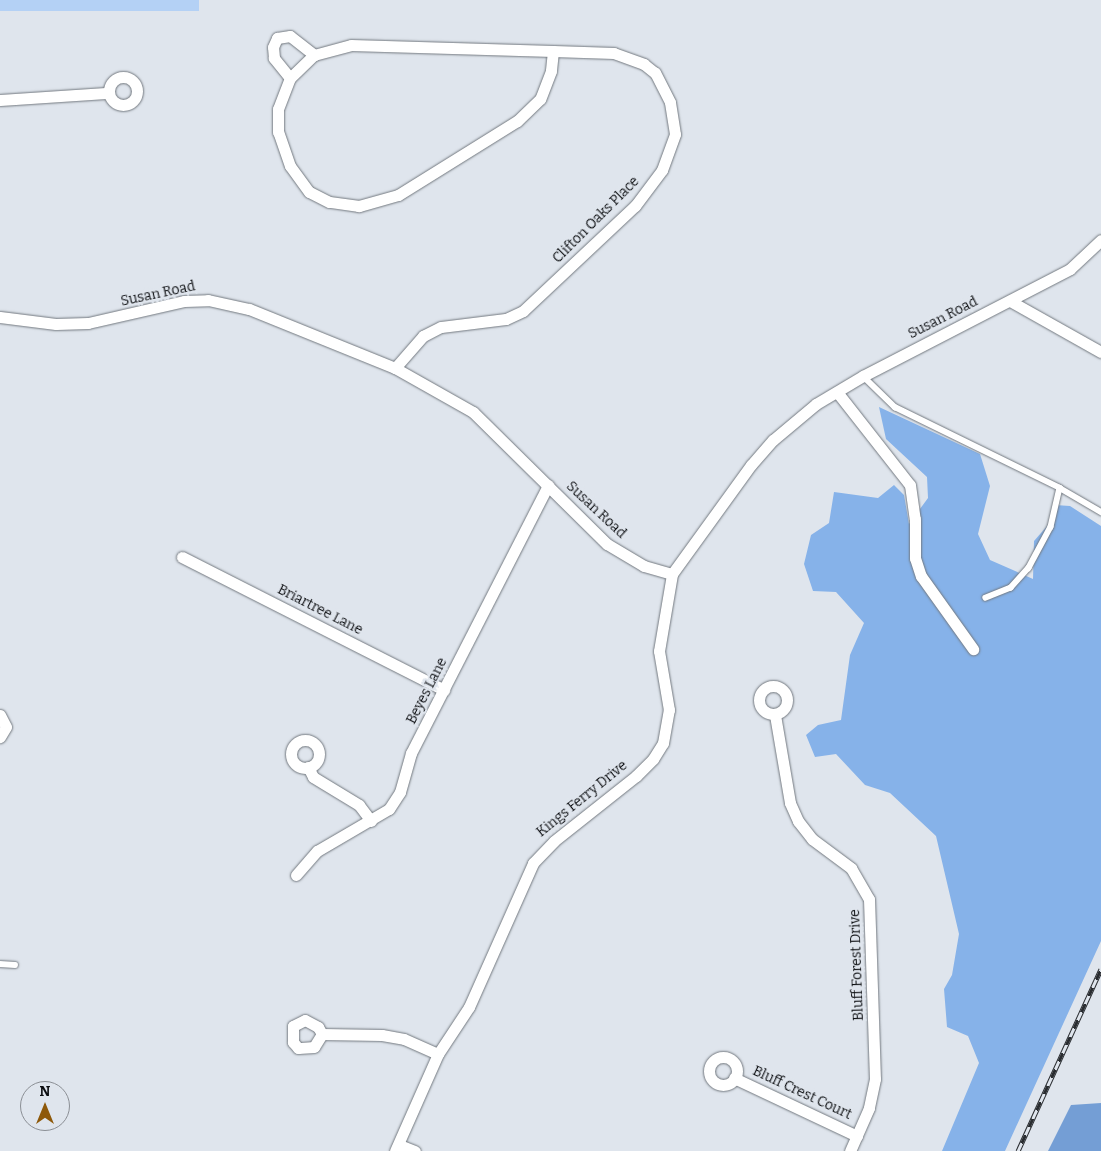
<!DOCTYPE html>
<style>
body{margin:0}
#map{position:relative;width:1101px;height:1151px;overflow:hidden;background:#dfe5ed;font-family:Bitter,serif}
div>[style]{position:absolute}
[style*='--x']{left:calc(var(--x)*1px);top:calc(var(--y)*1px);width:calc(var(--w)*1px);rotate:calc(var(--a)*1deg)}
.green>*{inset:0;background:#b4d1f5;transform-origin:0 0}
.forest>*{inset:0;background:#86b2e9}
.water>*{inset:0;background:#749ed5}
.roads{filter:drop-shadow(0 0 1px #72787f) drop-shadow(0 0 1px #72787f)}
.service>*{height:5.5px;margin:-2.75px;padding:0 2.75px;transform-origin:2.75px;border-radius:2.75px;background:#fff}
.minor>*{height:11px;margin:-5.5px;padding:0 5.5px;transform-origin:5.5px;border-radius:5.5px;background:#fff}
.minor>.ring{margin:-5.5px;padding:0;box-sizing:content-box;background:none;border:11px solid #fff;border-radius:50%}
.rail>*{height:5px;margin-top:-2.5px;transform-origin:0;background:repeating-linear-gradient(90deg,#dfe5ed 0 9px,#292c30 0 18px);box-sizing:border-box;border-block:1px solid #292c30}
span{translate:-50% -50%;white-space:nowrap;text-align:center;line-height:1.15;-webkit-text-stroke:4px #dfe5ed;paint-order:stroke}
.street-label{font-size:14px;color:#0c0e11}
.north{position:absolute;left:20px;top:1081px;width:50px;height:50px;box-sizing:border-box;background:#dfe5ed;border:1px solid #8b8f95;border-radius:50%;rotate:0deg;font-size:14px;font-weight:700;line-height:20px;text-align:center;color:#0c0e11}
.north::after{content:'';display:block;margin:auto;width:18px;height:22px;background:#8e590a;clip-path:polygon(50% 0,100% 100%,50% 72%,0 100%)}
</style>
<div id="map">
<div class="green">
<i style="left:0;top:0;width:199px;height:11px"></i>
</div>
<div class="forest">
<i style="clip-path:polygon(879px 407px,980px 454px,990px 486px,978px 534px,990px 560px,1033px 579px,1034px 541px,1048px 525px,1055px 505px,1070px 506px,1101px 526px,1101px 941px,1005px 1151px,942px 1151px,979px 1063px,968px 1036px,947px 1027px,944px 989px,952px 975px,959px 934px,936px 836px,890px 793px,865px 785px,836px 754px,815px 757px,806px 735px,818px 725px,841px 720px,850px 655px,864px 623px,836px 592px,813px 591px,804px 564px,811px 535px,829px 523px,834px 492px,878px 498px,894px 485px,904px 495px,909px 524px,928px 498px,927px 477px,886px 439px)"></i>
</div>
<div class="water">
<i style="clip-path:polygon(1101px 1103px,1101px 1151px,1048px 1151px,1071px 1105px)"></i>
</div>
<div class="roads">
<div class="service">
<i style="--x:863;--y:376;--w:45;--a:44.1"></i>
<i style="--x:895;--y:407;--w:184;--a:26.1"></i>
<i style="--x:1060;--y:488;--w:40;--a:103"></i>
<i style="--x:1051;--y:527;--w:47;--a:118.2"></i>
<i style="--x:1029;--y:568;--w:27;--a:132"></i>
<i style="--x:1011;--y:588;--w:27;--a:158"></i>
<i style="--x:1060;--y:488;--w:48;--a:30.3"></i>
<i style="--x:0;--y:964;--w:15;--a:4"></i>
</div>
<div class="minor">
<i style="--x:351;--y:45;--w:202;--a:1.7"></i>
<i style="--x:553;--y:51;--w:20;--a:96"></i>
<i style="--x:551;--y:71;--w:30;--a:111"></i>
<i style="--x:540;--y:99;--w:32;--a:136"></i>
<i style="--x:517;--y:121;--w:140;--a:148.1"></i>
<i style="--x:398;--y:195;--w:41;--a:164.2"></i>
<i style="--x:359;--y:206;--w:30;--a:-172"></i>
<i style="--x:329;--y:202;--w:22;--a:-153"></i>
<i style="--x:309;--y:192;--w:32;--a:-126"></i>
<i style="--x:290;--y:166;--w:36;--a:-109"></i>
<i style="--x:278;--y:132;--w:23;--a:-90"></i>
<i style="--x:278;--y:109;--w:33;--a:-69"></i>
<i style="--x:290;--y:78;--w:33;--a:-44"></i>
<i style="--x:314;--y:55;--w:38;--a:-15"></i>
<i class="ring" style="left:109px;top:77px;width:17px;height:17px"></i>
<i style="--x:290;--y:78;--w:26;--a:-129"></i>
<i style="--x:274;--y:58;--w:11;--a:-95"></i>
<i style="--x:273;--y:47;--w:10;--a:-66"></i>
<i style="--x:277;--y:38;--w:13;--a:-9"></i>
<i style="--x:290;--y:36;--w:31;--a:38"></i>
<i style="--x:0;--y:100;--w:106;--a:-3.8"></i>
<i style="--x:1010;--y:301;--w:104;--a:29.3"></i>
<i style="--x:0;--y:317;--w:56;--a:7.1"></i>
<i style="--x:56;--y:324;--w:32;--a:-2"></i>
<i style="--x:88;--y:323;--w:98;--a:-12.9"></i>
<i style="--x:184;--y:301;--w:24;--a:-2"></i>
<i style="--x:208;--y:300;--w:42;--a:12.4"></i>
<i style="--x:249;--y:309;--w:157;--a:22"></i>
<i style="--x:395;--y:368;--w:90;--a:29.4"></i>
<i style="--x:473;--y:412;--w:188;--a:44.6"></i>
<i style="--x:607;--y:544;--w:43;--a:30.7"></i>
<i style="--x:644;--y:566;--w:29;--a:16"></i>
<i style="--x:395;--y:368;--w:43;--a:-48.8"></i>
<i style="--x:423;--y:336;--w:20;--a:-27"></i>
<i style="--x:441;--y:327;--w:65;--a:-7"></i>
<i style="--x:506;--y:319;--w:19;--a:-25"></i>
<i style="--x:523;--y:311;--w:154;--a:-43.2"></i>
<i style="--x:635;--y:206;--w:45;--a:-53.1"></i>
<i style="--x:662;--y:170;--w:38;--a:-70"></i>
<i style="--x:675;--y:134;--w:32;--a:-99"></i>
<i style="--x:670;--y:102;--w:33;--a:-117"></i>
<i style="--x:655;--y:73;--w:14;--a:-141"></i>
<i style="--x:644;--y:64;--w:32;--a:-160"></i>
<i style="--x:614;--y:53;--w:61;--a:-178.1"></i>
<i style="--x:837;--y:392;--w:118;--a:51.9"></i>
<i style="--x:910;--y:485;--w:34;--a:82"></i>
<i style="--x:915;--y:519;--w:39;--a:90"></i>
<i style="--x:915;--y:558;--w:19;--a:72"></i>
<i style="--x:921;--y:576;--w:90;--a:54.5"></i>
<i style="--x:182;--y:557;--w:294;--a:26.9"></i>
<i class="ring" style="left:759px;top:686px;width:17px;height:17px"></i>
<i style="--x:0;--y:715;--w:13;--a:63"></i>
<i style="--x:6;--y:727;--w:12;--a:121"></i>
<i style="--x:775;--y:715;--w:89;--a:80.3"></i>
<i style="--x:790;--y:803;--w:20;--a:66"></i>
<i style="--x:798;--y:821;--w:23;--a:52"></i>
<i style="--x:812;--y:839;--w:49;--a:36.6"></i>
<i style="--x:851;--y:868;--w:36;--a:60"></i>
<i style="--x:869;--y:899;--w:180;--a:88.1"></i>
<i style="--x:875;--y:1079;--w:30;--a:102"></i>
<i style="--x:869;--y:1108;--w:47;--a:113.8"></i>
<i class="ring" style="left:291px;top:740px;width:17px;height:17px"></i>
<i style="--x:308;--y:767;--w:11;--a:63"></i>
<i style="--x:313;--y:777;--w:54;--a:31.3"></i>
<i style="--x:359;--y:805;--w:20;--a:53"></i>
<i style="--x:296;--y:875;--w:32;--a:-49"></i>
<i style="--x:317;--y:851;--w:83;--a:-30.3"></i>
<i style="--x:389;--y:809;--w:20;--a:-57"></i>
<i style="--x:400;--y:792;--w:41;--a:-74.2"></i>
<i style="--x:411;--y:753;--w:301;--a:-62.9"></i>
<i style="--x:322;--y:1034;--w:15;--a:122"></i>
<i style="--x:314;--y:1047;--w:16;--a:176"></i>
<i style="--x:298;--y:1048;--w:8;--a:-130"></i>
<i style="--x:293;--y:1042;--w:16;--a:-90"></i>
<i style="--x:293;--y:1026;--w:13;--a:-27"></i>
<i style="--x:305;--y:1020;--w:15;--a:28"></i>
<i style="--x:318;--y:1027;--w:8;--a:60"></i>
<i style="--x:322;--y:1034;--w:60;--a:1"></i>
<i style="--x:382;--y:1035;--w:22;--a:10"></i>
<i style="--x:404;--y:1039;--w:37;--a:24"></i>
<i class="ring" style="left:709px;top:1057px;width:17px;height:17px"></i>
<i style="--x:734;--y:1078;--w:136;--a:25.2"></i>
<i style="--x:399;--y:1145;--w:17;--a:21"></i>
<i style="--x:395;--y:1151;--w:106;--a:-66.1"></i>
<i style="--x:438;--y:1054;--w:56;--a:-56.6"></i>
<i style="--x:469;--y:1007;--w:158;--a:-66"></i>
<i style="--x:533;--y:863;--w:30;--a:-46"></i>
<i style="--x:554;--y:841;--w:105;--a:-38.4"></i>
<i style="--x:636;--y:776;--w:24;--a:-45"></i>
<i style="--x:653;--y:759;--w:19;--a:-58"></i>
<i style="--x:663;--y:743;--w:34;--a:-80"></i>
<i style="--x:669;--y:710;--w:60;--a:-99.6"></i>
<i style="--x:659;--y:651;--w:78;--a:-80.4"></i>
<i style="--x:672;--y:574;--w:135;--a:-54.1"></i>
<i style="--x:751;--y:465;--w:33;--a:-49"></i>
<i style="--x:773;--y:440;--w:56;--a:-39.9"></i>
<i style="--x:816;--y:404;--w:55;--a:-30.8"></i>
<i style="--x:863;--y:376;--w:233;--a:-27.3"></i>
<i style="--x:1070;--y:269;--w:42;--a:-43.1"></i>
</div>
</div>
<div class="rail">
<i style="--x:1018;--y:1151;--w:200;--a:-65.5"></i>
</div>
<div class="street-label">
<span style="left:596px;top:220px;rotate:-45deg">Clifton Oaks Place</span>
<span style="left:158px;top:294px;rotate:-12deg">Susan Road</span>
<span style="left:943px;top:318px;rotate:-27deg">Susan Road</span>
<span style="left:596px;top:510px;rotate:43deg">Susan Road</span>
<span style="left:320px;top:610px;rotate:27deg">Briartree Lane</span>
<span style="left:427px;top:691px;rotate:-63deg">Beyes Lane</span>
<span style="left:582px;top:799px;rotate:-39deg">Kings Ferry Drive</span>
<span style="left:857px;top:965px;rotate:-92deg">Bluff Forest Drive</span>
<span style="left:802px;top:1093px;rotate:25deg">Bluff Crest Court</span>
</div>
<div class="north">N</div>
</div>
